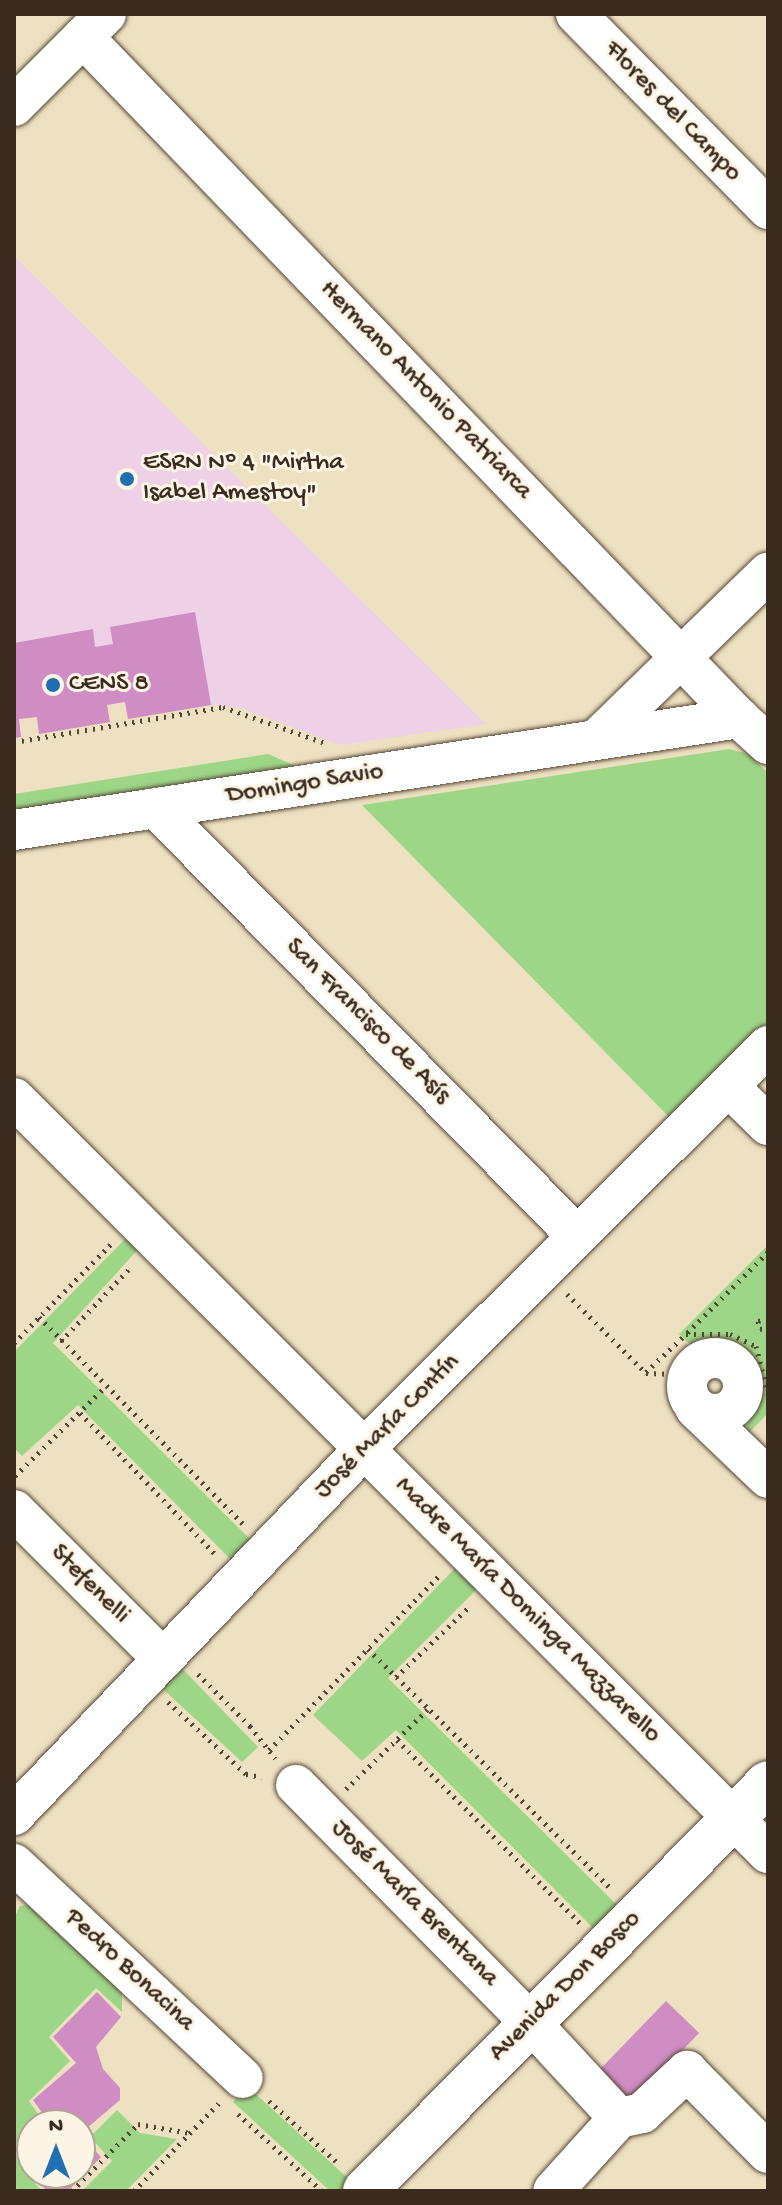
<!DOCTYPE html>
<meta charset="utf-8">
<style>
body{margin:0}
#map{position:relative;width:782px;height:2205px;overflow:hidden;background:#ede1c1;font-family:"Gochi Hand",sans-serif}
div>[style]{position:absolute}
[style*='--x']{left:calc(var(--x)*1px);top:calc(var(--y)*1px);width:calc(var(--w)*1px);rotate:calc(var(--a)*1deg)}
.built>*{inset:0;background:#eed0e7}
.green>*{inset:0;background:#9ed688}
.building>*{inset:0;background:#cf8dc4;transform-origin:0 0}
.path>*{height:5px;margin-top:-2.5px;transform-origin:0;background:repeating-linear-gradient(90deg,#564536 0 2px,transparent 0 8px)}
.roads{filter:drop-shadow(0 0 2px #564536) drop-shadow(0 0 2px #564536)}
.minor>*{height:40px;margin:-20px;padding:0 20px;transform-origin:20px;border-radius:20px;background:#fff}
.minor>.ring{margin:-20px;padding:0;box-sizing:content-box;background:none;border:40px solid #fff;border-radius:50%}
.major>*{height:44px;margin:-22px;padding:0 22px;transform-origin:22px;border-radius:22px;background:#fff}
.dots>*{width:22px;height:22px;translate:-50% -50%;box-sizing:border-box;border:4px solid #fcf5e5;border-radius:50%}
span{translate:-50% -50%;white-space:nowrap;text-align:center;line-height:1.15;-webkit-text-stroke:6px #fcf5e5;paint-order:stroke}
.street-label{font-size:26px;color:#3b2a1e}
.poi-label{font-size:26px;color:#3b2a1e}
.left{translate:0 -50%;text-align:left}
.frame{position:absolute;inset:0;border:16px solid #3b2a1e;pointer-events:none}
.north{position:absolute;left:16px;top:2109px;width:80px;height:80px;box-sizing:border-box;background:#fcf5e5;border:2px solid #afa495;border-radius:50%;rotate:0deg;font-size:22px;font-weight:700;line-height:32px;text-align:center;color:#3b2a1e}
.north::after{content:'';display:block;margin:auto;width:28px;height:36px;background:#1f6fb2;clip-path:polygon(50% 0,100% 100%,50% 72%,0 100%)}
</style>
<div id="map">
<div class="built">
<i style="clip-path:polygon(14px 256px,486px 724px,341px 745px,238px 707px,211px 705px,128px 719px,124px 702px,107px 705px,110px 722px,39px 734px,36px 717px,19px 719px,21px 737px,14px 738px)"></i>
</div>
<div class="green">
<i style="clip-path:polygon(729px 749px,748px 754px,768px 773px,768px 1026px,672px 1120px,362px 805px)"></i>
<i style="clip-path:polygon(268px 754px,300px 768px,14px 814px,14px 794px)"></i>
<i style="clip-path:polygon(130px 1234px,142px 1245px,53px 1343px,258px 1547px,238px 1567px,78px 1405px,22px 1456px,14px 1448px,14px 1352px)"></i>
<i style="clip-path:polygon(768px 1245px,768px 1413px,746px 1436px,752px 1386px,744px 1365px,724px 1351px,700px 1353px,679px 1334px)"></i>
<i style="clip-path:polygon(464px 1559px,486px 1580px,388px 1678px,623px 1911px,601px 1936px,396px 1730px,362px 1761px,313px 1715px)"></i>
<i style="clip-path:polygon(174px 1660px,258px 1747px,242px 1762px,153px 1680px)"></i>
<i style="clip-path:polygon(29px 1905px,122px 1991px,122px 2012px,96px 1988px,49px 2037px,70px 2061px,29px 2101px,46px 2125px,32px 2125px,32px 2173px,36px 2173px,31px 2179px,42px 2191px,19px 2191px,14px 2186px,14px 1918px,20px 1906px)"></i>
<i style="clip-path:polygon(247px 2086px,352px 2182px,343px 2191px,330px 2191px,233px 2102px)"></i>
<i style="clip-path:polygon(117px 2110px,140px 2133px,177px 2139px,126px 2191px,82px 2191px,112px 2161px,90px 2137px)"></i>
</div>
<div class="building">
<i style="clip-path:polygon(195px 612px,211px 705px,128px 719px,125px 702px,107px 705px,110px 722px,39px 734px,37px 717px,19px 719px,21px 737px,14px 738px,14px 643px,93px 629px,95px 647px,113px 644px,110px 627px)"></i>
<i style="clip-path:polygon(97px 1992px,121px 2017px,96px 2047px,103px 2069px,120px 2088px,120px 2100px,80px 2134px,101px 2157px,68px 2191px,47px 2191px,35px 2178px,40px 2173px,80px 2173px,80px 2125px,51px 2125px,33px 2100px,76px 2063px,53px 2037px)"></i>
<i style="left:666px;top:2001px;width:46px;height:106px;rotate:44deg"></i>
</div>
<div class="path">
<i style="--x:14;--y:742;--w:212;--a:-9.5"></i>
<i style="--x:223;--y:707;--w:111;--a:19.4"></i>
<i style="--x:768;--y:1252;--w:116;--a:135"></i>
<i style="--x:686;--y:1334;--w:44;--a:0"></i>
<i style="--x:730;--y:1334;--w:29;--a:25"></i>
<i style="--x:756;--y:1346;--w:49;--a:76"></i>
<i style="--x:567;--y:1294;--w:112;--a:45"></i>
<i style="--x:646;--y:1373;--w:38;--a:2"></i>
<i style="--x:39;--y:1317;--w:293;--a:45.4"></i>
<i style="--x:768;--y:1319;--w:10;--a:169"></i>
<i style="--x:758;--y:1321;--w:8;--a:76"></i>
<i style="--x:760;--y:1329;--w:8;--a:-7"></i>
<i style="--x:61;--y:1341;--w:103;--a:-46.6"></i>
<i style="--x:14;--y:1343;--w:139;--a:-45.6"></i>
<i style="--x:646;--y:1372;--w:55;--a:-43.5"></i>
<i style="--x:80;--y:1413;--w:198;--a:46.2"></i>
<i style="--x:15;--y:1476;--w:127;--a:-44.7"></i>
<i style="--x:368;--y:1649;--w:342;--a:44.6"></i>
<i style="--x:198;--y:1674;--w:74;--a:45"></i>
<i style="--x:250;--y:1726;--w:41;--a:52"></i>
<i style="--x:396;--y:1677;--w:103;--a:-43.8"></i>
<i style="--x:168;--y:1702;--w:106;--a:42.7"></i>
<i style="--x:246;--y:1774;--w:16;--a:11"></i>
<i style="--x:397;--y:1740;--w:259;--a:45"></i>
<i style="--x:269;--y:1750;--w:248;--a:-45.7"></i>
<i style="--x:346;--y:1789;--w:115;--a:-44.3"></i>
<i style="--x:269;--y:2101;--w:94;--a:42"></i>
<i style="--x:238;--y:2114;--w:114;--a:42.5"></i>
<i style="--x:72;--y:2191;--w:94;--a:-45.4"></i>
<i style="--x:138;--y:2124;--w:53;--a:9.8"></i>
<i style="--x:134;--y:2191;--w:122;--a:-46"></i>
</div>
<div class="roads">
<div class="minor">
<i style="--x:576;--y:14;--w:274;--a:45.4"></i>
<i style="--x:83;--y:37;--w:946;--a:46.07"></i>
<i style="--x:739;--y:718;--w:39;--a:42"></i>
<i style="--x:14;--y:106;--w:130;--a:-45"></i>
<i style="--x:596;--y:740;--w:240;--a:-44.2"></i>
<i style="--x:156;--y:808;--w:600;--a:45.47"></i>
<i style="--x:14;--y:830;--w:734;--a:-8.78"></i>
<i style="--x:728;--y:1086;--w:56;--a:44.3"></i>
<i style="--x:14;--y:1098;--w:1067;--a:45.04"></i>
<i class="ring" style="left:687px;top:1358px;width:16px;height:16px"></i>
<i style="--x:695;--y:1408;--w:101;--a:43.8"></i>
<i style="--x:14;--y:1510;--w:211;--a:45"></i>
<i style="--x:296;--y:1785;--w:334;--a:45.4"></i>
<i style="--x:531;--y:2023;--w:129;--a:47.2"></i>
<i style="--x:619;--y:2118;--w:98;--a:132.1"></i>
<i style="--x:14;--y:1815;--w:508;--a:-46.28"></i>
<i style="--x:365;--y:1448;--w:569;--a:-44.93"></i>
<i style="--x:14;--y:1864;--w:313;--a:43.1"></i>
<i style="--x:619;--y:2118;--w:24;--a:-12"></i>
<i style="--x:642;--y:2113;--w:62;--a:-43"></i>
<i style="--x:687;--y:2071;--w:115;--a:45.4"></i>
</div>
<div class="major">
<i style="--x:365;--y:2191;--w:573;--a:-45.35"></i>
</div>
</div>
<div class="dots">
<i style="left:127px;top:479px;background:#1f6fb2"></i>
<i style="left:53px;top:685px;background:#1f6fb2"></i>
</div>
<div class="street-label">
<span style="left:672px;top:112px;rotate:46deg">Flores del Campo</span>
<span style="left:425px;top:391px;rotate:46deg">Hermano Antonio Patriarca</span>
<span style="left:305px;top:785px;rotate:-9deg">Domingo Savio</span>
<span style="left:367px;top:1022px;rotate:45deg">San Francisco de Asís</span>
<span style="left:388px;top:1427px;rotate:-45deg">José María Contín</span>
<span style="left:89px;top:1585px;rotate:45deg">Stefenelli</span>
<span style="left:527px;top:1611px;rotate:45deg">Madre María Dominga Mazzarello</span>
<span style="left:414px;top:1904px;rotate:45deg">José María Brentana</span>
<span style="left:129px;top:1971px;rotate:43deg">Pedro Bonacina</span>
<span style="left:566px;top:1987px;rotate:-45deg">Avenida Don Bosco</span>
</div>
<div class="poi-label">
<span class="left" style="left:143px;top:479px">ESRN Nº 4 "Mirtha<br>Isabel Amestoy"</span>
<span class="left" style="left:69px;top:685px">CENS 8</span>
</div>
<div class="frame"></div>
<div class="north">N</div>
</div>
